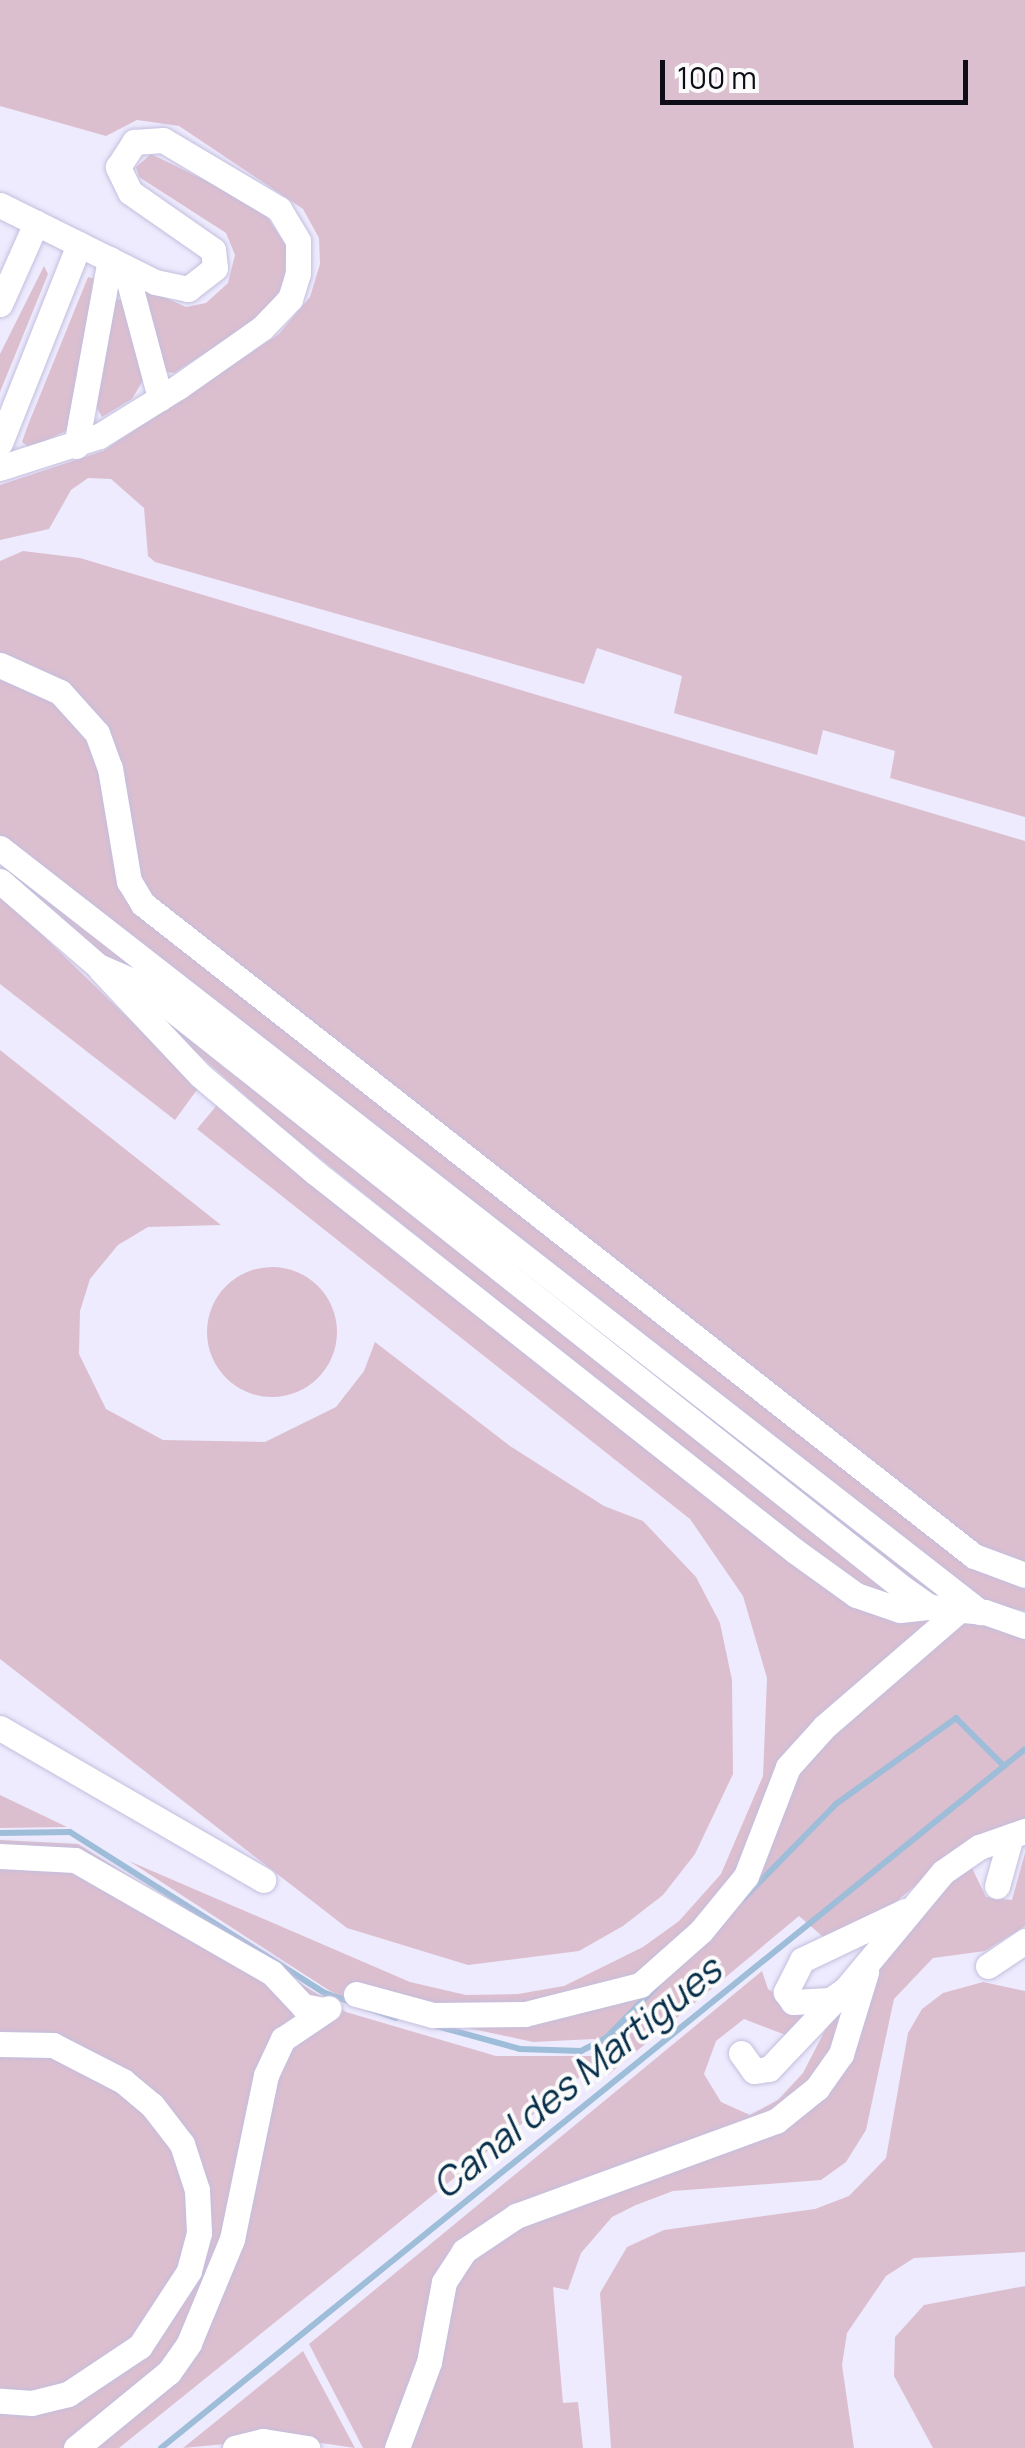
<!DOCTYPE html>
<style>
body{margin:0}
#map{position:relative;width:1025px;height:2448px;overflow:hidden;background:#eeebfe;font-family:Manrope,sans-serif}
div>[style]{position:absolute}
[style*='--x']{left:calc(var(--x)*1px);top:calc(var(--y)*1px);width:calc(var(--w)*1px);rotate:calc(var(--a)*1deg)}
.green>*{inset:0;background:#dcbfcf}
.round{border-radius:50%}
.stream>*{height:6px;margin:-3px;padding:0 3px;transform-origin:3px;border-radius:3px;background:#9ebdd8}
.roads{filter:drop-shadow(0 0 2px #c4bedd) drop-shadow(0 0 2px #c4bedd)}
.minor>*{height:25px;margin:-12.5px;padding:0 12.5px;transform-origin:12.5px;border-radius:12.5px;background:#fff}
span{translate:-50% -50%;white-space:nowrap;text-align:center;line-height:1.15;-webkit-text-stroke:8px #fbfbfb;paint-order:stroke}
.water-label{font-size:38px;color:#052d48;font-style:italic}
.scale{position:absolute;left:660px;top:60px;width:308px;height:45px;box-sizing:border-box;border:5px solid #0e0c16;border-top:0;padding-left:12px;font-size:30px;line-height:35px;white-space:nowrap;color:#0e0c16;-webkit-text-stroke:8px #fbfbfb;paint-order:stroke}
</style>
<div id="map">
<div class="green">
<i style="clip-path:polygon(0 0,1025px 0,1025px 817px,890px 778px,895px 751px,823px 730px,817px 755px,674px 713px,682px 676px,597px 648px,584px 684px,155px 562px,148px 556px,144px 508px,111px 479px,88px 478px,71px 490px,49px 529px,0 540px,0 485px,103px 451px,279px 334px,310px 297px,320px 264px,319px 238px,303px 209px,179px 126px,137px 120px,106px 136px,0 106px)"></i>
<i style="clip-path:polygon(151px 154px,246px 200px,264px 212px,287px 247px,284px 284px,261px 317px,174px 373px,165px 372px,141px 287px,186px 307px,206px 303px,228px 283px,235px 255px,226px 233px,139px 177px,136px 167px)"></i>
<i style="clip-path:polygon(44px 266px,48px 274px,0 392px,0 354px)"></i>
<i style="clip-path:polygon(88px 277px,97px 280px,68px 430px,30px 448px,22px 442px,28px 425px)"></i>
<i style="clip-path:polygon(116px 299px,125px 301px,145px 377px,132px 399px,102px 417px,94px 403px)"></i>
<i style="clip-path:polygon(23px 551px,80px 558px,1025px 841px,1025px 1611px,873px 1591px,833px 1570px,281px 1127px,158px 1019px,0 862px,0 561px)"></i>
<i style="clip-path:polygon(0 894px,199px 1087px,175px 1120px,0 984px)"></i>
<i style="clip-path:polygon(0 1050px,221px 1225px,148px 1227px,118px 1245px,90px 1279px,80px 1311px,79px 1354px,106px 1409px,163px 1440px,265px 1442px,336px 1407px,364px 1371px,375px 1342px,510px 1446px,604px 1506px,643px 1521px,696px 1577px,720px 1623px,732px 1680px,733px 1774px,695px 1854px,663px 1895px,623px 1926px,579px 1951px,468px 1965px,347px 1928px,0 1659px)"></i>
<i style="clip-path:polygon(217px 1105px,841px 1600px,901px 1621px,979px 1622px,1025px 1636px,1025px 1822px,941px 1865px,893px 1904px,829px 1942px,799px 1916px,608px 2075px,602px 2059px,119px 2448px,0 2448px,0 1840px,78px 1844px,346px 2012px,496px 2056px,601px 2056px,594px 2039px,533px 2042px,362px 2005px,330px 1991px,129px 1861px,410px 1982px,466px 1995px,518px 1994px,564px 1986px,643px 1947px,679px 1921px,721px 1874px,763px 1776px,767px 1678px,743px 1596px,690px 1519px,197px 1129px)"></i>
<i class="round" style="left:207px;top:1267px;width:130px;height:130px"></i>
<i style="clip-path:polygon(0 1795px,67px 1827px,0 1828px)"></i>
<i style="clip-path:polygon(1025px 1853px,1025px 1926px,985px 1951px,933px 1958px,894px 1999px,866px 2130px,846px 2162px,821px 2180px,673px 2191px,636px 2205px,612px 2217px,581px 2253px,568px 2290px,553px 2287px,563px 2403px,578px 2402px,583px 2448px,363px 2448px,309px 2344px,762px 1971px,768px 1989px,810px 2015px,791px 2037px,744px 2019px,716px 2041px,704px 2074px,721px 2102px,750px 2115px,778px 2100px,803px 2073px,835px 2011px,910px 1919px,970px 1864px,986px 1897px,1012px 1900px)"></i>
<i style="clip-path:polygon(983px 1982px,1025px 1991px,1025px 2252px,914px 2258px,886px 2276px,847px 2333px,842px 2365px,854px 2448px,611px 2448px,600px 2293px,627px 2247px,664px 2230px,815px 2209px,849px 2196px,886px 2158px,908px 2033px,922px 2009px,943px 1993px)"></i>
<i style="clip-path:polygon(1025px 2286px,1025px 2448px,933px 2448px,894px 2376px,895px 2337px,924px 2305px)"></i>
<i style="clip-path:polygon(303px 2351px,355px 2448px,288px 2438px,183px 2448px)"></i>
</div>
<div class="stream">
<i style="--x:0;--y:1833;--w:70;--a:-0.8"></i>
<i style="--x:70;--y:1832;--w:302;--a:32.3"></i>
<i style="--x:325;--y:1993;--w:75;--a:19.4"></i>
<i style="--x:743;--y:1899;--w:133;--a:-45.6"></i>
<i style="--x:836;--y:1804;--w:148;--a:-35.6"></i>
<i style="--x:956;--y:1718;--w:68;--a:45"></i>
<i style="--x:433;--y:2025;--w:90;--a:15.4"></i>
<i style="--x:520;--y:2049;--w:61;--a:1.9"></i>
<i style="--x:581;--y:2051;--w:28;--a:-27"></i>
<i style="--x:606;--y:2038;--w:73;--a:-45.6"></i>
<i style="--x:161;--y:2448;--w:1111;--a:-38.97"></i>
</div>
<div class="roads">
<div class="minor">
<i style="--x:0;--y:205;--w:173;--a:26.4"></i>
<i style="--x:155;--y:282;--w:34;--a:12"></i>
<i style="--x:188;--y:289;--w:34;--a:-38"></i>
<i style="--x:215;--y:268;--w:18;--a:-96"></i>
<i style="--x:213;--y:250;--w:101;--a:-145.1"></i>
<i style="--x:130;--y:192;--w:28;--a:-116"></i>
<i style="--x:118;--y:167;--w:30;--a:-57"></i>
<i style="--x:134;--y:142;--w:29;--a:-4"></i>
<i style="--x:163;--y:140;--w:135;--a:30.7"></i>
<i style="--x:279;--y:209;--w:37;--a:59"></i>
<i style="--x:298;--y:241;--w:32;--a:90"></i>
<i style="--x:298;--y:273;--w:27;--a:107"></i>
<i style="--x:290;--y:299;--w:40;--a:134"></i>
<i style="--x:262;--y:328;--w:103;--a:144.9"></i>
<i style="--x:178;--y:387;--w:93;--a:148.2"></i>
<i style="--x:99;--y:436;--w:104;--a:162.1"></i>
<i style="--x:125;--y:267;--w:136;--a:75"></i>
<i style="--x:0;--y:304;--w:89;--a:-66"></i>
<i style="--x:0;--y:443;--w:214;--a:-68.3"></i>
<i style="--x:76;--y:446;--w:190;--a:-79.7"></i>
<i style="--x:0;--y:665;--w:66;--a:24.2"></i>
<i style="--x:60;--y:692;--w:55;--a:47.9"></i>
<i style="--x:97;--y:733;--w:37;--a:70"></i>
<i style="--x:110;--y:768;--w:115;--a:80.5"></i>
<i style="--x:129;--y:881;--w:27;--a:59"></i>
<i style="--x:143;--y:904;--w:1056;--a:38.12"></i>
<i style="--x:974;--y:1556;--w:54;--a:20.4"></i>
<i style="--x:0;--y:848;--w:1243;--a:37.94"></i>
<i style="--x:0;--y:881;--w:130;--a:40.9"></i>
<i style="--x:98;--y:966;--w:46;--a:23.2"></i>
<i style="--x:140;--y:984;--w:975;--a:38.38"></i>
<i style="--x:904;--y:1589;--w:32;--a:35"></i>
<i style="--x:930;--y:1607;--w:55;--a:5.2"></i>
<i style="--x:985;--y:1612;--w:42;--a:19.3"></i>
<i style="--x:101;--y:970;--w:144;--a:46.7"></i>
<i style="--x:200;--y:1075;--w:152;--a:40.2"></i>
<i style="--x:316;--y:1173;--w:610;--a:38.28"></i>
<i style="--x:795;--y:1551;--w:75;--a:35.8"></i>
<i style="--x:856;--y:1595;--w:46;--a:18.8"></i>
<i style="--x:900;--y:1610;--w:30;--a:-6"></i>
<i style="--x:0;--y:1728;--w:304;--a:30"></i>
<i style="--x:0;--y:1856;--w:75;--a:3.1"></i>
<i style="--x:75;--y:1860;--w:227;--a:29.8"></i>
<i style="--x:272;--y:1973;--w:45;--a:46.8"></i>
<i style="--x:303;--y:2006;--w:21;--a:11"></i>
<i style="--x:997;--y:1886;--w:52;--a:-74.4"></i>
<i style="--x:905;--y:1911;--w:114;--a:154.6"></i>
<i style="--x:802;--y:1960;--w:36;--a:117"></i>
<i style="--x:786;--y:1992;--w:12;--a:55"></i>
<i style="--x:793;--y:2002;--w:37;--a:-3"></i>
<i style="--x:830;--y:2000;--w:18;--a:-34"></i>
<i style="--x:845;--y:1990;--w:153;--a:-50.3"></i>
<i style="--x:943;--y:1872;--w:44;--a:-34.8"></i>
<i style="--x:979;--y:1847;--w:49;--a:-19.2"></i>
<i style="--x:988;--y:1966;--w:45;--a:-34"></i>
<i style="--x:356;--y:1994;--w:80;--a:15.3"></i>
<i style="--x:433;--y:2015;--w:92;--a:-0.6"></i>
<i style="--x:525;--y:2014;--w:119;--a:-14.2"></i>
<i style="--x:640;--y:1985;--w:81;--a:-41.5"></i>
<i style="--x:701;--y:1931;--w:71;--a:-50.7"></i>
<i style="--x:746;--y:1876;--w:117;--a:-68.9"></i>
<i style="--x:788;--y:1767;--w:55;--a:-47.9"></i>
<i style="--x:825;--y:1726;--w:174;--a:-40.8"></i>
<i style="--x:0;--y:2044;--w:53;--a:1.1"></i>
<i style="--x:53;--y:2045;--w:79;--a:27.2"></i>
<i style="--x:123;--y:2081;--w:38;--a:40"></i>
<i style="--x:152;--y:2105;--w:49;--a:52.4"></i>
<i style="--x:182;--y:2144;--w:48;--a:71.9"></i>
<i style="--x:197;--y:2190;--w:43;--a:87.3"></i>
<i style="--x:199;--y:2233;--w:39;--a:105"></i>
<i style="--x:189;--y:2271;--w:90;--a:123.2"></i>
<i style="--x:140;--y:2346;--w:87;--a:146.3"></i>
<i style="--x:68;--y:2394;--w:37;--a:166"></i>
<i style="--x:32;--y:2403;--w:32;--a:-176"></i>
<i style="--x:741;--y:2053;--w:22;--a:54"></i>
<i style="--x:754;--y:2071;--w:15;--a:-8"></i>
<i style="--x:769;--y:2069;--w:105;--a:-46.5"></i>
<i style="--x:76;--y:2448;--w:120;--a:-39.3"></i>
<i style="--x:169;--y:2372;--w:35;--a:-55"></i>
<i style="--x:189;--y:2343;--w:113;--a:-67.5"></i>
<i style="--x:232;--y:2239;--w:167;--a:-78.3"></i>
<i style="--x:266;--y:2075;--w:40;--a:-65"></i>
<i style="--x:283;--y:2039;--w:55;--a:-34"></i>
<i style="--x:235;--y:2448;--w:29;--a:-14"></i>
<i style="--x:263;--y:2441;--w:45;--a:9"></i>
<i style="--x:397;--y:2448;--w:92;--a:-69.6"></i>
<i style="--x:429;--y:2362;--w:81;--a:-79.4"></i>
<i style="--x:444;--y:2282;--w:37;--a:-57"></i>
<i style="--x:464;--y:2251;--w:63;--a:-33.9"></i>
<i style="--x:516;--y:2216;--w:277;--a:-20.1"></i>
<i style="--x:776;--y:2121;--w:53;--a:-38.8"></i>
<i style="--x:817;--y:2088;--w:42;--a:-54.8"></i>
<i style="--x:841;--y:2054;--w:86;--a:-73"></i>
</div>
</div>
<div class="water-label">
<span style="left:576px;top:2077px;rotate:-39deg">Canal des Martigues</span>
</div>
<div class="scale">100 m</div>
</div>
